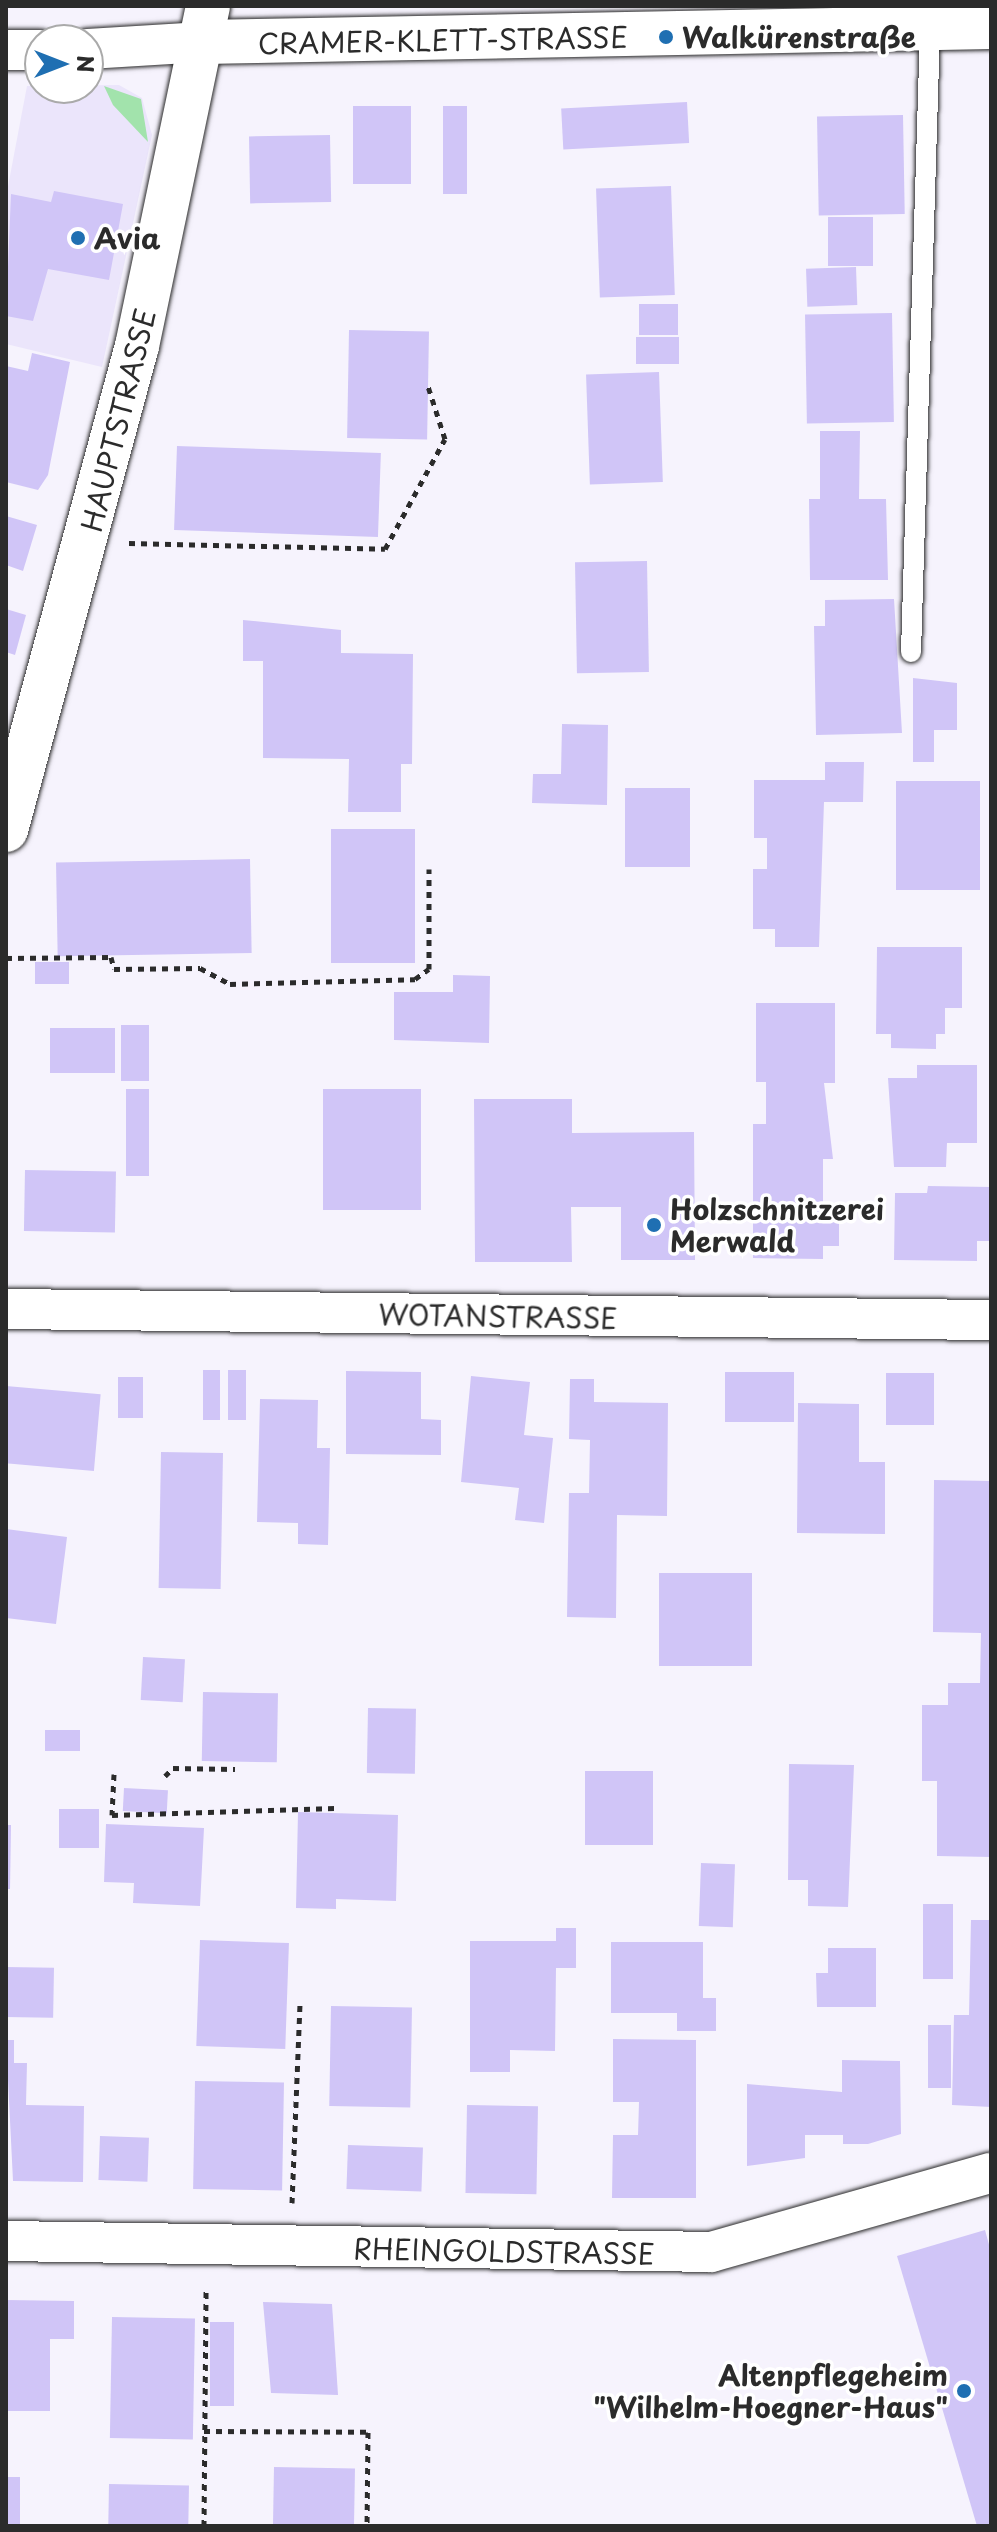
<!DOCTYPE html>
<meta charset="utf-8">
<style>
body{margin:0}
#map{position:relative;width:997px;height:2532px;overflow:hidden;background:#f6f3fd;font-family:"Playpen Sans",sans-serif}
div>[style]{position:absolute}
[style*='--x']{left:calc(var(--x)*1px);top:calc(var(--y)*1px);width:calc(var(--w)*1px);rotate:calc(var(--a)*1deg)}
.built>*{inset:0;background:#ebe5fb}
.green>*{inset:0;background:#a2e3ac}
.building>*{inset:0;background:#d0c5f7;transform-origin:0 0}
.path>*{height:5px;margin-top:-2.5px;transform-origin:0;background:repeating-linear-gradient(90deg,#2b2b2b 0 6px,transparent 0 12px)}
.roads{filter:drop-shadow(0 0 2px #2b2b2b) drop-shadow(0 0 2px #2b2b2b)}
.lane>*{height:20px;margin:-10px;padding:0 10px;transform-origin:10px;border-radius:10px;background:#fff}
.street>*{height:40px;margin:-20px;padding:0 20px;transform-origin:20px;border-radius:20px;background:#fff}
.secondary>*{height:44px;margin:-22px;padding:0 22px;transform-origin:22px;border-radius:22px;background:#fff}
.dots>*{width:22px;height:22px;translate:-50% -50%;box-sizing:border-box;border:4px solid #fff;border-radius:50%}
span{translate:-50% -50%;white-space:nowrap;text-align:center;line-height:1.15;-webkit-text-stroke:7px #fff;paint-order:stroke}
.poi-label{font-size:28px;color:#2b2b2b;font-weight:700}
.left{translate:0 -50%;text-align:left}
.right{translate:-100% -50%;text-align:right}
.street-label{font-size:28px;color:#2b2b2b}
.frame{position:absolute;inset:0;border:8px solid #2b2b2b;pointer-events:none}
.north{position:absolute;left:24px;top:24px;width:80px;height:80px;box-sizing:border-box;background:#fff;border:2px solid #aaa;border-radius:50%;rotate:90deg;font-size:22px;font-weight:700;line-height:32px;text-align:center;color:#2b2b2b}
.north::after{content:'';display:block;margin:auto;width:28px;height:36px;background:#1f6fb2;clip-path:polygon(50% 0,100% 100%,50% 72%,0 100%)}
</style>
<div id="map">
<div class="built">
<i style="clip-path:polygon(119px 85px,142px 98px,152px 135px,102px 367px,6px 344px,6px 197px,27px 86px)"></i>
</div>
<div class="green">
<i style="clip-path:polygon(104px 86px,141px 99px,148px 142px,113px 105px)"></i>
</div>
<div class="building">
<i style="left:687px;top:102px;width:41px;height:126px;rotate:87deg"></i>
<i style="left:353px;top:106px;width:58px;height:78px"></i>
<i style="left:443px;top:106px;width:24px;height:88px"></i>
<i style="left:903px;top:115px;width:99px;height:86px;rotate:89deg"></i>
<i style="left:330px;top:135px;width:67px;height:81px;rotate:89deg"></i>
<i style="left:671px;top:186px;width:109px;height:75px;rotate:88deg"></i>
<i style="clip-path:polygon(54px 191px,123px 204px,109px 280px,48px 269px,33px 321px,6px 316px,11px 194px,51px 202px)"></i>
<i style="left:828px;top:217px;width:45px;height:49px"></i>
<i style="left:856px;top:267px;width:38px;height:50px;rotate:88deg"></i>
<i style="left:639px;top:304px;width:39px;height:31px"></i>
<i style="left:892px;top:313px;width:109px;height:87px;rotate:89deg"></i>
<i style="left:349px;top:330px;width:80px;height:108px;rotate:1deg"></i>
<i style="left:679px;top:337px;width:27px;height:43px;rotate:90deg"></i>
<i style="clip-path:polygon(32px 353px,70px 362px,48px 475px,38px 490px,6px 482px,6px 366px,28px 371px)"></i>
<i style="left:659px;top:372px;width:110px;height:73px;rotate:88deg"></i>
<i style="clip-path:polygon(820px 431px,860px 431px,859px 499px,886px 499px,888px 580px,810px 580px,809px 499px,820px 499px)"></i>
<i style="left:177px;top:446px;width:204px;height:84px;rotate:2deg"></i>
<i style="clip-path:polygon(6px 516px,37px 525px,23px 571px,6px 565px)"></i>
<i style="left:647px;top:561px;width:111px;height:72px;rotate:89deg"></i>
<i style="clip-path:polygon(894px 599px,902px 733px,816px 735px,814px 626px,825px 626px,825px 600px)"></i>
<i style="clip-path:polygon(6px 609px,26px 615px,15px 655px,6px 652px)"></i>
<i style="clip-path:polygon(243px 620px,341px 630px,341px 653px,413px 654px,412px 764px,401px 764px,401px 812px,348px 812px,349px 759px,263px 758px,263px 661px,243px 661px)"></i>
<i style="clip-path:polygon(913px 678px,957px 683px,957px 730px,934px 730px,934px 762px,913px 762px)"></i>
<i style="clip-path:polygon(562px 724px,608px 725px,607px 805px,532px 803px,533px 774px,561px 774px)"></i>
<i style="clip-path:polygon(825px 762px,864px 762px,863px 802px,824px 802px,819px 947px,775px 947px,775px 929px,753px 929px,753px 869px,767px 869px,767px 838px,754px 838px,754px 780px,825px 780px)"></i>
<i style="left:896px;top:781px;width:84px;height:109px"></i>
<i style="left:625px;top:788px;width:65px;height:79px"></i>
<i style="left:331px;top:829px;width:84px;height:134px"></i>
<i style="left:250px;top:859px;width:94px;height:194px;rotate:89deg"></i>
<i style="clip-path:polygon(877px 947px,962px 947px,962px 1008px,945px 1008px,945px 1034px,936px 1034px,936px 1049px,891px 1048px,891px 1034px,876px 1034px)"></i>
<i style="left:35px;top:962px;width:34px;height:22px"></i>
<i style="clip-path:polygon(453px 975px,490px 976px,489px 1043px,394px 1040px,394px 992px,453px 992px)"></i>
<i style="clip-path:polygon(756px 1003px,835px 1003px,835px 1083px,824px 1083px,833px 1159px,823px 1159px,823px 1207px,839px 1207px,839px 1246px,823px 1246px,823px 1259px,753px 1258px,753px 1124px,766px 1124px,766px 1082px,756px 1082px)"></i>
<i style="left:121px;top:1025px;width:28px;height:56px"></i>
<i style="left:50px;top:1028px;width:65px;height:45px"></i>
<i style="clip-path:polygon(917px 1065px,977px 1065px,977px 1143px,947px 1143px,946px 1167px,894px 1167px,888px 1078px,917px 1078px)"></i>
<i style="left:126px;top:1089px;width:23px;height:87px"></i>
<i style="left:323px;top:1089px;width:98px;height:121px"></i>
<i style="clip-path:polygon(474px 1099px,572px 1099px,572px 1133px,694px 1132px,695px 1260px,621px 1260px,621px 1207px,571px 1207px,572px 1262px,475px 1262px)"></i>
<i style="left:25px;top:1170px;width:91px;height:61px;rotate:1deg"></i>
<i style="clip-path:polygon(928px 1186px,991px 1187px,991px 1241px,977px 1241px,977px 1261px,894px 1260px,895px 1193px,927px 1193px)"></i>
<i style="left:203px;top:1370px;width:17px;height:50px"></i>
<i style="left:228px;top:1370px;width:18px;height:50px"></i>
<i style="clip-path:polygon(346px 1371px,421px 1372px,421px 1419px,441px 1420px,441px 1455px,346px 1454px)"></i>
<i style="left:725px;top:1372px;width:69px;height:50px"></i>
<i style="left:886px;top:1373px;width:48px;height:52px"></i>
<i style="clip-path:polygon(471px 1376px,530px 1382px,524px 1435px,553px 1438px,544px 1523px,515px 1520px,519px 1488px,461px 1482px)"></i>
<i style="left:118px;top:1377px;width:25px;height:41px"></i>
<i style="clip-path:polygon(570px 1379px,594px 1379px,594px 1402px,668px 1403px,667px 1516px,617px 1515px,616px 1618px,567px 1617px,569px 1493px,589px 1493px,590px 1440px,569px 1439px)"></i>
<i style="left:6px;top:1386px;width:95px;height:77px;rotate:5deg"></i>
<i style="clip-path:polygon(260px 1399px,318px 1400px,317px 1448px,330px 1448px,328px 1545px,298px 1544px,298px 1523px,257px 1522px)"></i>
<i style="clip-path:polygon(798px 1403px,859px 1404px,859px 1462px,885px 1462px,885px 1534px,797px 1533px)"></i>
<i style="left:161px;top:1452px;width:62px;height:136px;rotate:1deg"></i>
<i style="clip-path:polygon(934px 1480px,991px 1481px,991px 1857px,937px 1856px,937px 1781px,922px 1781px,922px 1705px,948px 1705px,948px 1683px,980px 1683px,981px 1633px,933px 1632px)"></i>
<i style="clip-path:polygon(6px 1529px,67px 1537px,56px 1624px,6px 1618px)"></i>
<i style="left:659px;top:1573px;width:93px;height:93px"></i>
<i style="left:143px;top:1657px;width:42px;height:43px;rotate:3deg"></i>
<i style="left:203px;top:1692px;width:75px;height:69px;rotate:1deg"></i>
<i style="left:368px;top:1708px;width:48px;height:65px;rotate:1deg"></i>
<i style="left:45px;top:1730px;width:35px;height:21px"></i>
<i style="clip-path:polygon(789px 1764px,854px 1765px,848px 1907px,808px 1906px,808px 1880px,788px 1880px)"></i>
<i style="left:585px;top:1771px;width:68px;height:74px"></i>
<i style="left:124px;top:1788px;width:44px;height:23px;rotate:3deg"></i>
<i style="left:59px;top:1809px;width:40px;height:39px"></i>
<i style="clip-path:polygon(298px 1812px,398px 1815px,396px 1901px,336px 1899px,336px 1909px,296px 1908px)"></i>
<i style="clip-path:polygon(106px 1824px,204px 1828px,200px 1906px,133px 1903px,134px 1883px,104px 1882px)"></i>
<i style="clip-path:polygon(6px 1825px,11px 1825px,10px 1889px,6px 1889px)"></i>
<i style="left:701px;top:1863px;width:34px;height:63px;rotate:2deg"></i>
<i style="left:923px;top:1904px;width:30px;height:75px"></i>
<i style="clip-path:polygon(971px 1920px,991px 1920px,991px 2107px,952px 2105px,954px 2015px,969px 2015px)"></i>
<i style="clip-path:polygon(556px 1928px,576px 1928px,576px 1968px,556px 1968px,555px 2051px,510px 2050px,510px 2072px,470px 2072px,470px 1941px,556px 1941px)"></i>
<i style="left:200px;top:1940px;width:89px;height:106px;rotate:2deg"></i>
<i style="clip-path:polygon(611px 1942px,703px 1942px,703px 1998px,716px 1998px,716px 2031px,677px 2031px,677px 2013px,611px 2013px)"></i>
<i style="clip-path:polygon(828px 1948px,876px 1948px,876px 2007px,817px 2007px,816px 1973px,828px 1973px)"></i>
<i style="left:6px;top:1967px;width:48px;height:50px;rotate:1deg"></i>
<i style="left:331px;top:2006px;width:81px;height:100px;rotate:1deg"></i>
<i style="left:928px;top:2025px;width:23px;height:63px"></i>
<i style="clip-path:polygon(613px 2039px,696px 2040px,696px 2198px,612px 2198px,613px 2135px,638px 2135px,639px 2102px,613px 2102px)"></i>
<i style="clip-path:polygon(6px 2040px,14px 2040px,14px 2063px,27px 2063px,26px 2105px,84px 2106px,83px 2182px,13px 2181px)"></i>
<i style="clip-path:polygon(842px 2060px,900px 2061px,901px 2134px,868px 2144px,843px 2144px,843px 2135px,805px 2135px,805px 2158px,747px 2166px,747px 2084px,842px 2092px)"></i>
<i style="left:195px;top:2081px;width:89px;height:108px;rotate:1deg"></i>
<i style="left:467px;top:2105px;width:71px;height:88px;rotate:1deg"></i>
<i style="left:100px;top:2136px;width:49px;height:44px;rotate:2deg"></i>
<i style="left:348px;top:2145px;width:75px;height:44px;rotate:2deg"></i>
<i style="clip-path:polygon(985px 2230px,991px 2252px,991px 2526px,977px 2526px,897px 2256px)"></i>
<i style="clip-path:polygon(6px 2300px,74px 2301px,74px 2339px,50px 2339px,50px 2411px,6px 2411px)"></i>
<i style="clip-path:polygon(263px 2302px,332px 2304px,338px 2395px,271px 2393px)"></i>
<i style="left:112px;top:2317px;width:83px;height:121px;rotate:1deg"></i>
<i style="left:210px;top:2322px;width:24px;height:84px"></i>
<i style="left:274px;top:2467px;width:81px;height:59px;rotate:1deg"></i>
<i style="left:6px;top:2477px;width:14px;height:49px"></i>
<i style="left:109px;top:2484px;width:80px;height:42px;rotate:1deg"></i>
</div>
<div class="path">
<i style="--x:129;--y:543;--w:256;--a:1.3"></i>
<i style="--x:385;--y:549;--w:125;--a:-61.4"></i>
<i style="--x:445;--y:439;--w:56;--a:-107.8"></i>
<i style="--x:6;--y:958;--w:105;--a:-0.5"></i>
<i style="--x:111;--y:957;--w:12;--a:76"></i>
<i style="--x:114;--y:969;--w:86;--a:-0.7"></i>
<i style="--x:200;--y:968;--w:34;--a:28"></i>
<i style="--x:230;--y:984;--w:185;--a:-1.5"></i>
<i style="--x:415;--y:979;--w:17;--a:-36"></i>
<i style="--x:429;--y:969;--w:100;--a:-90"></i>
<i style="--x:114;--y:1774;--w:41;--a:92.8"></i>
<i style="--x:112;--y:1815;--w:223;--a:-1.8"></i>
<i style="--x:165;--y:1776;--w:11;--a:-45"></i>
<i style="--x:173;--y:1768;--w:62;--a:0.9"></i>
<i style="--x:292;--y:2203;--w:203;--a:-87.7"></i>
<i style="--x:204;--y:2431;--w:164;--a:0.3"></i>
<i style="--x:368;--y:2432;--w:94;--a:90.6"></i>
<i style="--x:204;--y:2526;--w:239;--a:-89.5"></i>
</div>
<div class="roads">
<div class="lane">
<i style="--x:911;--y:652;--w:623;--a:-88.25"></i>
</div>
<div class="street">
<i style="--x:88;--y:49;--w:115;--a:-3.5"></i>
<i style="--x:6;--y:50;--w:34;--a:0"></i>
<i style="--x:6;--y:1309;--w:985;--a:0.64"></i>
<i style="--x:6;--y:2241;--w:705;--a:0.89"></i>
<i style="--x:711;--y:2252;--w:291;--a:-15.8"></i>
</div>
<div class="secondary">
<i style="--x:203;--y:42;--w:788;--a:-1.09"></i>
<i style="--x:6;--y:830;--w:501;--a:-74.86"></i>
<i style="--x:137;--y:346;--w:347;--a:-78.2"></i>
</div>
</div>
<div class="dots">
<i style="left:666px;top:37px;background:#1f6fb2"></i>
<i style="left:78px;top:238px;background:#1f6fb2"></i>
<i style="left:654px;top:1225px;background:#1f6fb2"></i>
<i style="left:964px;top:2391px;background:#1f6fb2"></i>
</div>
<div class="poi-label">
<span class="left" style="left:682px;top:37px">Walkürenstraße</span>
<span class="left" style="left:94px;top:238px">Avia</span>
<span class="left" style="left:670px;top:1225px">Holzschnitzerei<br>Merwald</span>
<span class="right" style="left:948px;top:2391px">Altenpflegeheim<br>"Wilhelm-Hoegner-Haus"</span>
</div>
<div class="street-label">
<span style="left:443px;top:40px;rotate:-1deg">CRAMER-KLETT-STRASSE</span>
<span style="left:118px;top:420px;rotate:-76deg">HAUPTSTRASSE</span>
<span style="left:498px;top:1316px;rotate:1deg">WOTANSTRASSE</span>
<span style="left:504px;top:2251px;rotate:1deg">RHEINGOLDSTRASSE</span>
</div>
<div class="frame"></div>
<div class="north">N</div>
</div>
